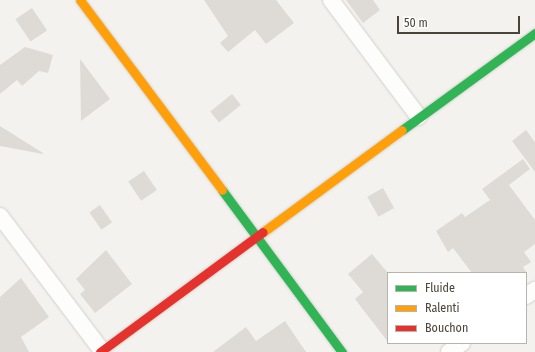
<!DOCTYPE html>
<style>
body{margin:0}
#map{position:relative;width:535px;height:352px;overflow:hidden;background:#f4f2ee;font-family:"Fira Sans Condensed",sans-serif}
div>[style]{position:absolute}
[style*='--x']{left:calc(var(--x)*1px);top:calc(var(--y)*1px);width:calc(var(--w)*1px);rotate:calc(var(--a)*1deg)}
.building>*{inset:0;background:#dedbd6;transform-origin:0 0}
.roads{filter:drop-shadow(0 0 1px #d2d0cb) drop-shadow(0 0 1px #d2d0cb)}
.street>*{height:16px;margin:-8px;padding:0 8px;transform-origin:8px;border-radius:8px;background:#fdfdfc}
.fast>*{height:9px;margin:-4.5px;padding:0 4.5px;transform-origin:4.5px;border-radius:4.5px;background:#30b455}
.slow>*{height:9px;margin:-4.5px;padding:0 4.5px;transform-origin:4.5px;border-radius:4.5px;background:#ff9f0a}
.jam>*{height:9px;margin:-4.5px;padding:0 4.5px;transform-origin:4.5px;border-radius:4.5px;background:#e5322d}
span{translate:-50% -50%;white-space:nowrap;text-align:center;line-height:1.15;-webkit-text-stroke:4px #fff;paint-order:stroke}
.legend{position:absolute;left:387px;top:272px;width:140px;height:72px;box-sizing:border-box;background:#fff;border:1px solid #b7b4b0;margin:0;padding:5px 7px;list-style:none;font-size:12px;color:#4b4439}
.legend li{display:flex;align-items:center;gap:8px;height:20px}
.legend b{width:20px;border:1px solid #b7b4b0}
.scale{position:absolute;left:397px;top:16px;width:123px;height:18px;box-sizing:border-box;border:2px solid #4b4439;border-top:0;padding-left:5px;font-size:12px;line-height:14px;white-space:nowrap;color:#4b4439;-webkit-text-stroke:3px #fff;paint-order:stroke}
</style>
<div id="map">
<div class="building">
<i style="clip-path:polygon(204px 0,276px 0,294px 23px,266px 44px,255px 30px,228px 52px,220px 43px,228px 36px)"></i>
<i style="clip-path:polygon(346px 0,373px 0,380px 10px,363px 23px)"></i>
<i style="left:32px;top:8px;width:27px;height:20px;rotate:56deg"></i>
<i style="clip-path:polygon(25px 47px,53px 55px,48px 73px,39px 71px,22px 86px,17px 80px,0 94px,0 65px)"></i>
<i style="clip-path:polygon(80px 59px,110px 99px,81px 121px)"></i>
<i style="left:232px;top:94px;width:14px;height:28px;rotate:51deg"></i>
<i style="clip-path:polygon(0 126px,43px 153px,43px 154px,0 146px)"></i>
<i style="clip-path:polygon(526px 130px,535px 142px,535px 172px,512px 141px)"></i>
<i style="clip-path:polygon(523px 159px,530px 169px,509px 185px,535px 220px,535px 244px,524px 252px,531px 262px,523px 267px,527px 273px,472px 273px,453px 248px,448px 252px,436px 231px,462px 213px,465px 217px,490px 200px,482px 189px)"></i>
<i style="left:144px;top:171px;width:23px;height:19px;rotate:56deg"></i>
<i style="left:383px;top:188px;width:23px;height:18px;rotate:61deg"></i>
<i style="left:100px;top:205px;width:21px;height:13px;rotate:55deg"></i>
<i style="clip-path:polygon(106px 250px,132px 284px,95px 313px,80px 294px,85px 290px,76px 279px)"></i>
<i style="clip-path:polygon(372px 254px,388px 273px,388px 342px,355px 299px,363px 292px,348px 274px)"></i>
<i style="clip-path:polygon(21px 278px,49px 317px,21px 337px,29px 352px,0 352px,0 297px)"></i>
<i style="clip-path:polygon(285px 321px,306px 352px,213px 352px,246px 327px,256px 341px)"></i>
</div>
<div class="roads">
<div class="street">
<i style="--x:331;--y:0;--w:146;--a:53.1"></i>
<i style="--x:0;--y:216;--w:169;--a:52.9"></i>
<i style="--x:526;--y:296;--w:11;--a:-34"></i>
<i style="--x:449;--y:352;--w:16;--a:-35"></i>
</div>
<div class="fast">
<i style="--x:402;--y:130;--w:165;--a:-36.1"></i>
<i style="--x:222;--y:190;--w:202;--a:53.5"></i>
</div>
<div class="slow">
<i style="--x:80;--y:0;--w:237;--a:53.2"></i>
<i style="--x:263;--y:232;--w:172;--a:-36.3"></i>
</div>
<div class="jam">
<i style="--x:100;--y:352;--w:202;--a:-36.4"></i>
</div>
</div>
<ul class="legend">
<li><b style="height:5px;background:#30b455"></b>Fluide</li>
<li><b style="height:5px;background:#ff9f0a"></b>Ralenti</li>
<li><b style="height:5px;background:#e5322d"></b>Bouchon</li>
</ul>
<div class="scale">50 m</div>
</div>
